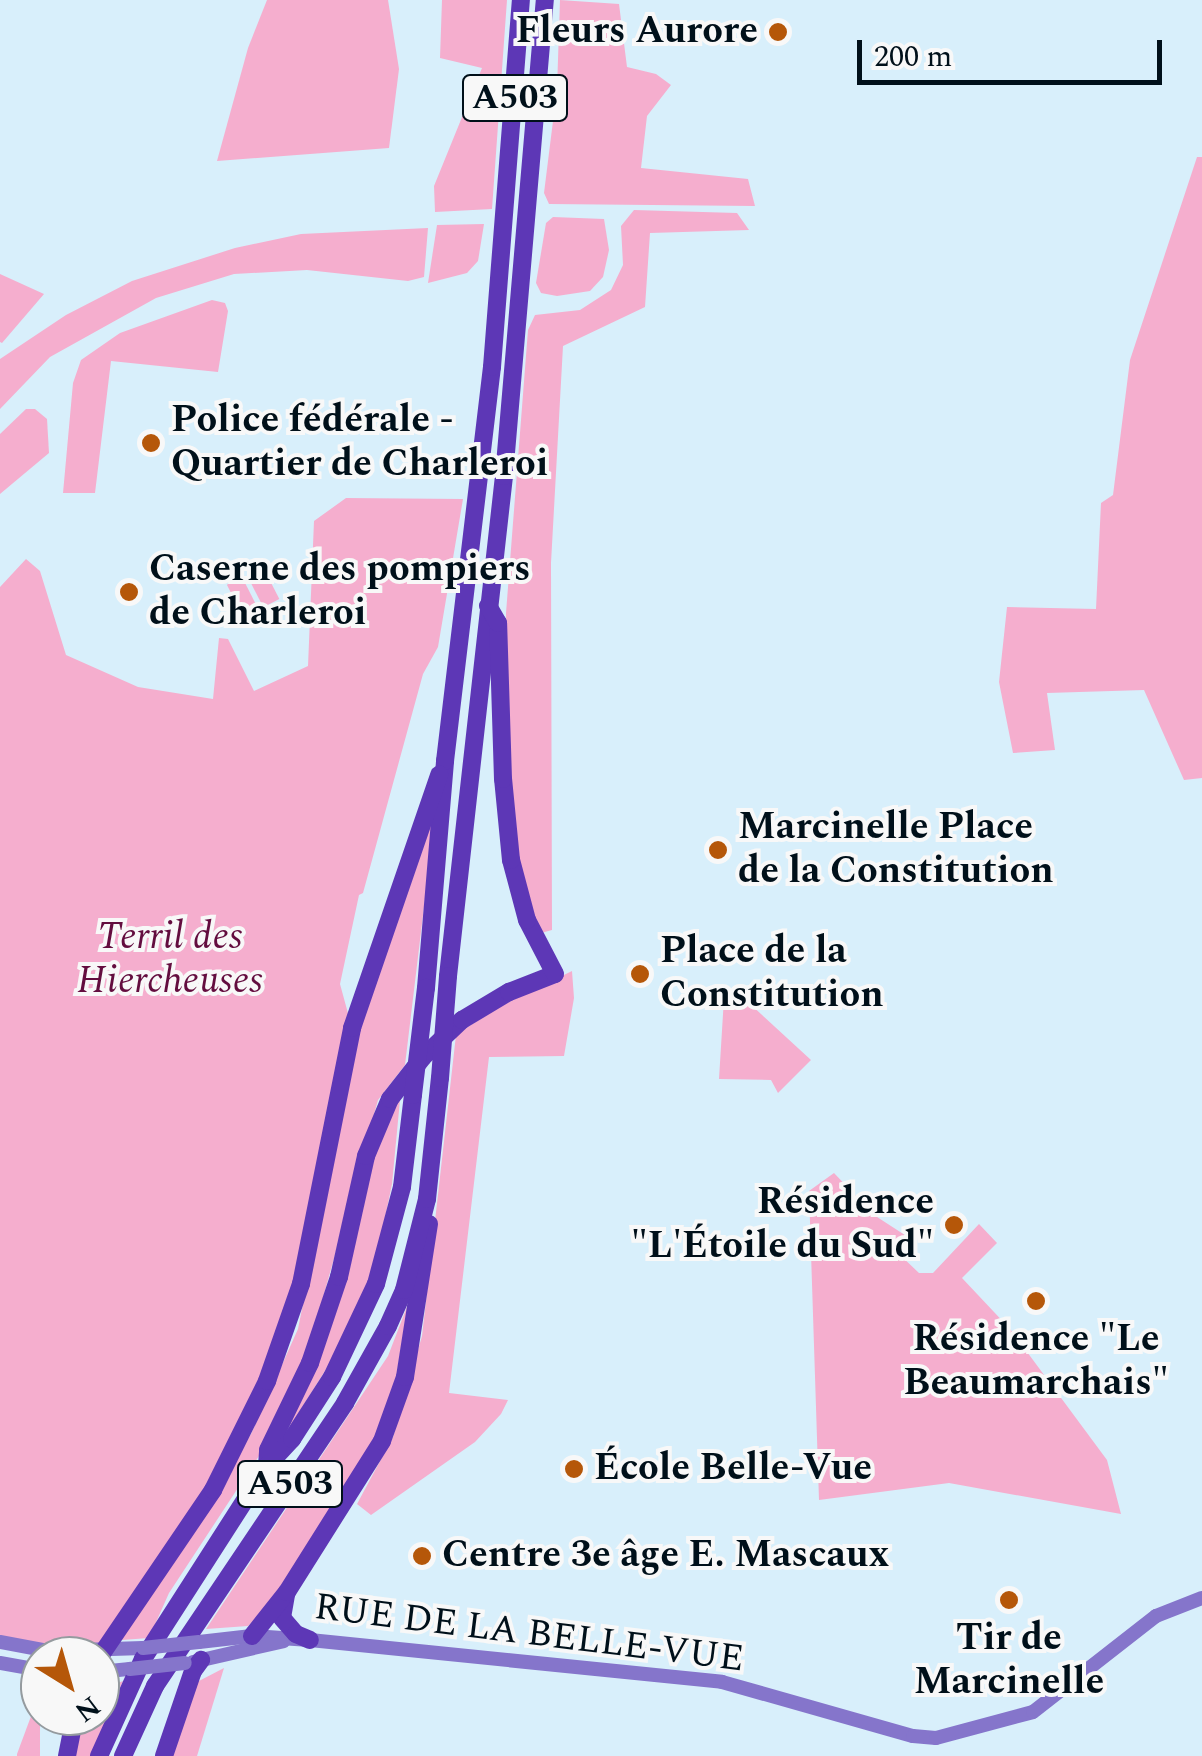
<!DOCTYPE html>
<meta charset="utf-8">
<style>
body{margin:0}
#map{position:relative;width:1202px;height:1756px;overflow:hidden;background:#d8effb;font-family:Spectral,serif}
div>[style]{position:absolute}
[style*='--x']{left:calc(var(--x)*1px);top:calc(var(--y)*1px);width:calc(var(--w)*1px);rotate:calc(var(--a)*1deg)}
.green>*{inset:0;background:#f5aece;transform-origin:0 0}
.secondary>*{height:14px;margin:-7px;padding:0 7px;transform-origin:7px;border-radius:7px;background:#8575cb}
.highway>*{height:18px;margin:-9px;padding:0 9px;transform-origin:9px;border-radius:9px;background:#5d37b6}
.secondary-bridge>*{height:14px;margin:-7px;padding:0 7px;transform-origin:7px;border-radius:7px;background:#8575cb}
.highway-bridge>*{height:18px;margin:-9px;padding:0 9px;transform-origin:9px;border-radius:9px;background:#5d37b6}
.dots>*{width:28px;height:28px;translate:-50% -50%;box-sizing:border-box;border:5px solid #f8f8f8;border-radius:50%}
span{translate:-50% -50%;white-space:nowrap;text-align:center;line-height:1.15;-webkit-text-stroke:8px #f8f8f8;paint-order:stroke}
.shield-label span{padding:2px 8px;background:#f8f8f8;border:2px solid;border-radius:8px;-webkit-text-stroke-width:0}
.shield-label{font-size:35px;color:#00101a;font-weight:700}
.poi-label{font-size:38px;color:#00101a;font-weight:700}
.right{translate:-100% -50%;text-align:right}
.left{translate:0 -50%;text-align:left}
.park-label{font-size:38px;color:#630d3f;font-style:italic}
.street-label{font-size:38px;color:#00101a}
.north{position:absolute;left:20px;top:1636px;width:100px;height:100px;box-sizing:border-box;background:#f8f8f8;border:2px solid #959b9f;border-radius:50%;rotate:143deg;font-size:28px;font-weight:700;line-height:40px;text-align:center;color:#00101a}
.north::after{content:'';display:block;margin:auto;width:35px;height:45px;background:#b55709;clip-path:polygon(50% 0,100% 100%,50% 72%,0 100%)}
.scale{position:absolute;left:857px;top:40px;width:305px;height:45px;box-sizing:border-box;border:5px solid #00101a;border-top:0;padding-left:12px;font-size:30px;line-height:35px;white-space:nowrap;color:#00101a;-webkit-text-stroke:8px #f8f8f8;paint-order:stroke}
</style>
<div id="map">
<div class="green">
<i style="clip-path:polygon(267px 0,388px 0,399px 69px,389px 148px,217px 161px,248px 48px)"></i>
<i style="clip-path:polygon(442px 0,507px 0,492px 209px,435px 212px,434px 186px,482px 68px,440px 58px)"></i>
<i style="clip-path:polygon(560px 0,619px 4px,627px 67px,656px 74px,671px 85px,647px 116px,641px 168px,748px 179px,755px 206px,549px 204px,544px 193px,557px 89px)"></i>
<i style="clip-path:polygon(1197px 157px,1202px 157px,1202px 778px,1184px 780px,1144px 690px,1047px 693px,1055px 750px,1013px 753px,999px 682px,1007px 607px,1096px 609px,1101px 503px,1113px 495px,1130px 360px)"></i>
<i style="clip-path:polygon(634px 210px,737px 213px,749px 230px,650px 233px,645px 307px,563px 346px,551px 563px,552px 930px,541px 933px,519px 885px,508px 734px,506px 613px,528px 330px,535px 315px,580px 310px,611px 290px,623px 265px,621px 226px)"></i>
<i style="clip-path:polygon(553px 217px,604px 219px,609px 250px,603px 277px,590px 291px,557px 296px,541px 293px,536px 283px,546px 223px)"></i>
<i style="clip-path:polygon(484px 224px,478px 261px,467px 273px,428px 283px,437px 225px)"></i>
<i style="clip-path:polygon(428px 228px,424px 277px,408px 281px,307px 270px,234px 274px,156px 298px,50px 357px,0 409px,0 359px,66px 315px,132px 281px,235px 248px,301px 234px)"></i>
<i style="clip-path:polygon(0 274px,44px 294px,2px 343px,0 342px)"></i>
<i style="clip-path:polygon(212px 300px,225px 303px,228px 311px,218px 372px,111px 361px,95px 493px,63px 493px,73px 383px,81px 360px,120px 333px)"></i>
<i style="clip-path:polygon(26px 409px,35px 409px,47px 419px,49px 453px,0 494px,0 434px)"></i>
<i style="clip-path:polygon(346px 498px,463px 499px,438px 647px,423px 674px,363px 893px,359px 895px,340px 984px,352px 1028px,314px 1225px,241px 1437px,103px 1652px,0 1642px,0 587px,26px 559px,40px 571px,66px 655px,138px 687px,213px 699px,219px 638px,228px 639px,254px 691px,308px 666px,314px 521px)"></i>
<i style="left:263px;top:567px;width:36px;height:18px;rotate:63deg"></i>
<i style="left:242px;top:577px;width:36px;height:17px;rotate:63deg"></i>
<i style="clip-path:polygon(436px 807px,405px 1065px,378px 1100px,306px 1359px,259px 1456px,169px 1593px,149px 1638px,122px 1640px,120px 1634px,251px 1434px,298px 1329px,358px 1028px)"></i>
<i style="clip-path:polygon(572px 971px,574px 998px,564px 1056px,489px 1057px,449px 1393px,508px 1400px,501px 1414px,475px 1442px,371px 1515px,357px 1504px,393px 1437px,422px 1336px,456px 1035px,493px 1010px)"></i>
<i style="clip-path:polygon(737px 992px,811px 1060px,778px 1093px,771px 1080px,719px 1079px,724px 998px)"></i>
<i style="clip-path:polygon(400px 1100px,392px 1184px,375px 1266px,335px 1355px,291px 1425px,287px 1423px,384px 1123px)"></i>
<i style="clip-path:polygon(834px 1173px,874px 1215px,911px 1239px,898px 1253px,919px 1273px,933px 1273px,979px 1224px,997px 1243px,962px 1278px,1010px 1329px,1107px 1460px,1121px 1514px,949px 1483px,819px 1500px,809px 1191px)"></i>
<i style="clip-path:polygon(408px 1304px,394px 1391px,380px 1428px,320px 1528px,263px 1612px,248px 1626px,206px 1629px,388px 1356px)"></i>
<i style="clip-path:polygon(224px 1668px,197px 1756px,172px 1756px,197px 1682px)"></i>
<i style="clip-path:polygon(123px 1681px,91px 1756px,75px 1756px,82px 1716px,100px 1716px,100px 1690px)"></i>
<i style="clip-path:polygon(40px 1692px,40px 1756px,17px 1756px,17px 1754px)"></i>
</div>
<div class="secondary">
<i style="--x:0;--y:1642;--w:50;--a:10.4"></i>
<i style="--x:49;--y:1651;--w:94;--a:-1.8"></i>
<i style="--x:199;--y:1642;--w:53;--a:-6.5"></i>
<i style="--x:252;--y:1636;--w:58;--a:3.9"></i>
<i style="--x:310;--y:1640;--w:414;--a:5.8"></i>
<i style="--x:722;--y:1682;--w:198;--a:15.8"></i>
<i style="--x:913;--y:1736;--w:23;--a:5"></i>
<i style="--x:936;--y:1738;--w:100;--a:-15"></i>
<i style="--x:1033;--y:1712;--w:156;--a:-38"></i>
<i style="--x:1156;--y:1616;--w:49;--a:-21.4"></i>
<i style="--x:193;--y:1662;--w:93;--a:-13"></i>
<i style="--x:0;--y:1663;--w:41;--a:9.9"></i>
<i style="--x:100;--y:1672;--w:30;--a:-6"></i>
</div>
<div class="highway">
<i style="--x:448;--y:976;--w:503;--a:-83.61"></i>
<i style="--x:504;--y:476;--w:478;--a:-85.1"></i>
<i style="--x:426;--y:988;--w:228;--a:-85.2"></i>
<i style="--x:445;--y:761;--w:397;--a:-83.2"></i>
<i style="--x:492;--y:367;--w:368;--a:-85.5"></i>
<i style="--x:267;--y:1466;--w:16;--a:-86"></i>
<i style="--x:268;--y:1450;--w:97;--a:-64.2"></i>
<i style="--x:310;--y:1363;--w:91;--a:-71.4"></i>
<i style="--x:339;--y:1277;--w:124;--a:-77.4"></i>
<i style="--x:366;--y:1156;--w:62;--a:-67.2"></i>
<i style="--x:390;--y:1099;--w:53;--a:-51.8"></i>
<i style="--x:423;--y:1057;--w:54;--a:-43.5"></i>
<i style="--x:462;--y:1020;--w:55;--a:-30.8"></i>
<i style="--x:509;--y:992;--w:49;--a:-21.4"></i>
<i style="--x:555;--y:974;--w:61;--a:-117.4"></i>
<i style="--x:527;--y:920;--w:62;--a:-104.9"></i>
<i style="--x:511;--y:860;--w:81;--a:-95.6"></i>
<i style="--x:503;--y:779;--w:156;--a:-91.8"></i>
<i style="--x:498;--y:623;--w:20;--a:-120"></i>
<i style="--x:286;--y:1595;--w:23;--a:100"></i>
<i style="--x:282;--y:1618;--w:21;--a:49"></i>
<i style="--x:296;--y:1634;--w:15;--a:23"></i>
<i style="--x:252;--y:1636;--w:56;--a:-51.5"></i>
<i style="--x:287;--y:1592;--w:178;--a:-57.8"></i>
<i style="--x:382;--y:1441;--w:68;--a:-70.2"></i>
<i style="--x:405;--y:1377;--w:155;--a:-81.1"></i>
<i style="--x:103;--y:1652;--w:196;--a:-55.8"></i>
<i style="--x:213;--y:1490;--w:122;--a:-63.6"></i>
<i style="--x:267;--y:1381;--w:103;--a:-70.7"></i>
<i style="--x:301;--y:1284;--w:261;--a:-78.7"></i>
<i style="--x:352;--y:1028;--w:268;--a:-71"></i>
<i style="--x:67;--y:1756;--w:41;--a:-78.7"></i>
<i style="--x:99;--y:1756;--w:107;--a:-65.6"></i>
<i style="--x:143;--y:1659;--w:229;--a:-57.3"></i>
<i style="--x:267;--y:1466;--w:37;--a:-47"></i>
<i style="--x:292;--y:1439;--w:74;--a:-57.2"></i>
<i style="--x:332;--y:1377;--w:103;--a:-64.7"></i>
<i style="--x:376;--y:1284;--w:100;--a:-75"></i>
<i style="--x:402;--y:1187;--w:93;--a:-83.2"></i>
<i style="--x:123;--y:1756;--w:77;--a:-65.4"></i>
<i style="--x:155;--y:1686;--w:341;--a:-56.1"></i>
<i style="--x:345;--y:1403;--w:88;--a:-60.8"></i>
<i style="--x:388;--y:1326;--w:39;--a:-66"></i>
<i style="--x:404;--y:1290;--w:94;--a:-75.8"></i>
<i style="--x:427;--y:1199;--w:122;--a:-83.9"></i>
<i style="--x:164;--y:1756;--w:90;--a:-71.2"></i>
<i style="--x:193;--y:1671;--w:14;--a:-54"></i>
</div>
<div class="secondary-bridge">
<i style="--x:143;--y:1648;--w:56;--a:-6.1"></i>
<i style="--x:130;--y:1669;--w:55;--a:-6.2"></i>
</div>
<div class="highway-bridge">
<i style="--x:440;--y:1078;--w:102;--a:-85.5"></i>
<i style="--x:413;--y:1095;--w:108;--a:-83.1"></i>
</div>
<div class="dots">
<i style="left:778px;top:32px;background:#b55709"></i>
<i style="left:151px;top:443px;background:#b55709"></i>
<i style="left:129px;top:592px;background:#b55709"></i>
<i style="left:718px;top:850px;background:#b55709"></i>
<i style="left:640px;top:974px;background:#b55709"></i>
<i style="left:954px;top:1225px;background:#b55709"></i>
<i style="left:1036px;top:1301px;background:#b55709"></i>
<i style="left:574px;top:1469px;background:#b55709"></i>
<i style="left:422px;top:1556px;background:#b55709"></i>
<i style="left:1009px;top:1600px;background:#b55709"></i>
</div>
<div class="shield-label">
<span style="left:515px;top:98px">A503</span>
<span style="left:290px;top:1484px">A503</span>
</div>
<div class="poi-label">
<span class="right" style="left:758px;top:32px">Fleurs Aurore</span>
<span class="left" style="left:171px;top:443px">Police fédérale -<br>Quartier de Charleroi</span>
<span class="left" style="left:149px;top:592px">Caserne des pompiers<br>de Charleroi</span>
<span class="left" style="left:738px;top:850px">Marcinelle Place<br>de la Constitution</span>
<span class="left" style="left:660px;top:974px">Place de la<br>Constitution</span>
<span class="right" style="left:934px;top:1225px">Résidence<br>"L'Étoile du Sud"</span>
<span style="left:1036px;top:1362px">Résidence "Le<br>Beaumarchais"</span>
<span class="left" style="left:594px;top:1469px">École Belle-Vue</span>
<span class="left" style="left:442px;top:1556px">Centre 3e âge E. Mascaux</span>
<span style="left:1009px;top:1661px">Tir de<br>Marcinelle</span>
</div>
<div class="park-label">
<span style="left:170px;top:960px">Terril des<br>Hiercheuses</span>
</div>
<div class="street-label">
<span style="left:529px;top:1634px;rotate:7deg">RUE DE LA BELLE-VUE</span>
</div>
<div class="north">N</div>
<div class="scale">200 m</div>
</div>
